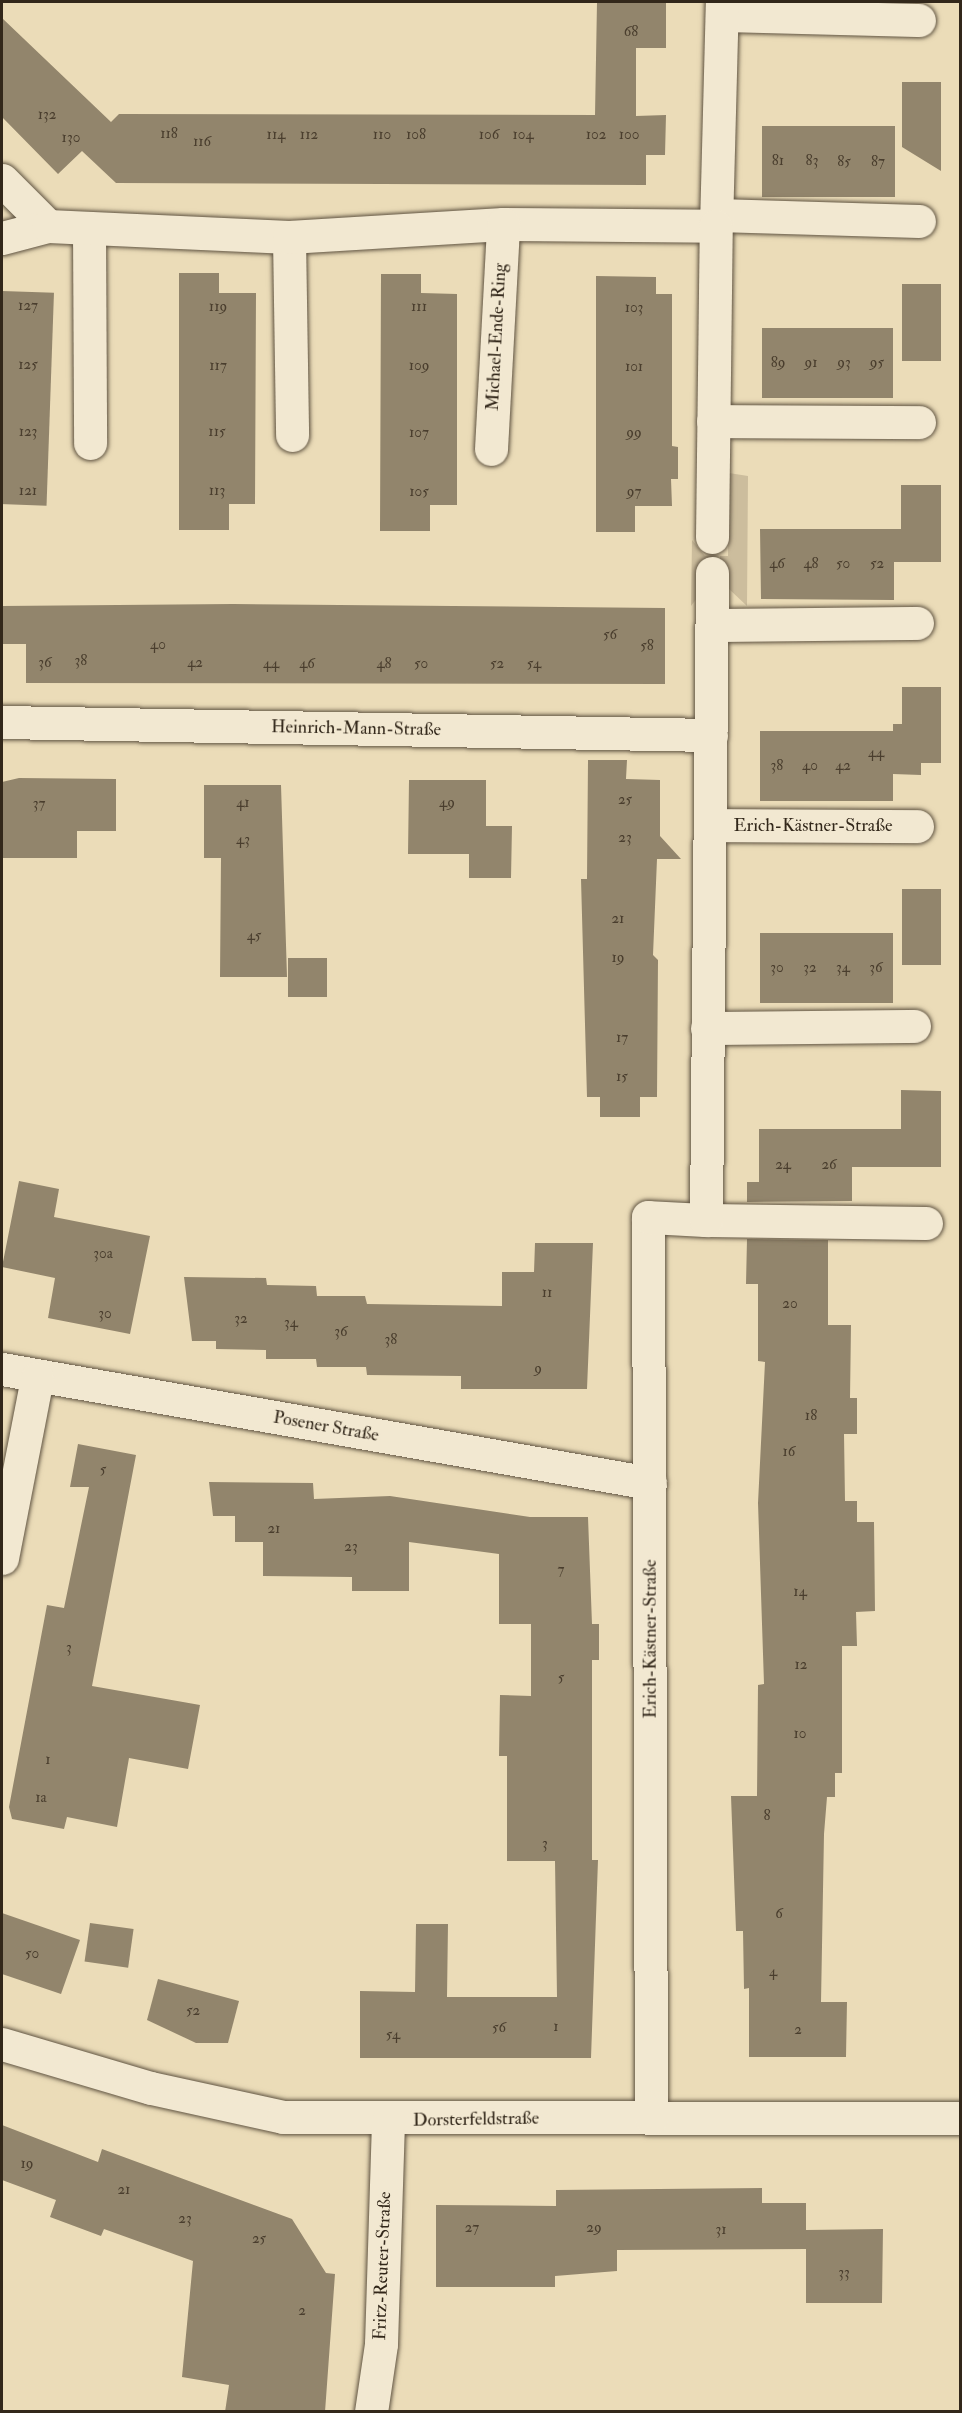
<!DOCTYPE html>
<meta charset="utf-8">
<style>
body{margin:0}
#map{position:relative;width:962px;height:2413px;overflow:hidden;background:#ebdcb8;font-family:"IM FELL Double Pica",serif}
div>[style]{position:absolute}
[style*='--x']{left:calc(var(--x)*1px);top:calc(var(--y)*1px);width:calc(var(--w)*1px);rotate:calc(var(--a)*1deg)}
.green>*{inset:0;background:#ccbd9d}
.building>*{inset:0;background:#92856c;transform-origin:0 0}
.roads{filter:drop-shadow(0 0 2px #605442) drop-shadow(0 0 2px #605442)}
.minor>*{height:33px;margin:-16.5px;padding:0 16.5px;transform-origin:16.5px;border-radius:16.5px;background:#f2e8d1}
span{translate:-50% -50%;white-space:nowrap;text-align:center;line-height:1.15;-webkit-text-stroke:4.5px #f2e8d1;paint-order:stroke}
.number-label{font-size:15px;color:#4a3e2e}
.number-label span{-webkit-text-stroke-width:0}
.street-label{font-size:18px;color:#32271a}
.frame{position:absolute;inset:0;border:3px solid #32271a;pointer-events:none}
</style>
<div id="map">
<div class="green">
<i style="clip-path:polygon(729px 473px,748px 476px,747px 606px,729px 589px,720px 589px,720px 556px,728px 556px)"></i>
<i style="clip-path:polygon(692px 540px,705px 556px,713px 556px,713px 590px,704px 589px,691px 606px)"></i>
</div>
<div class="building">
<i style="clip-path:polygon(597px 2px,666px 2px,666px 48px,636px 48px,636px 116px,666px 115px,665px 155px,646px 155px,646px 185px,116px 183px,82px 151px,58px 174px,2px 117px,2px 18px,111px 122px,119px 114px,595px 115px)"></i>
<i style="clip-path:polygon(902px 82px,941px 82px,941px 171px,902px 147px)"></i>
<i style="left:762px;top:126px;width:133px;height:71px"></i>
<i style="clip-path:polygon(179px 273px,219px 273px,219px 293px,256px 293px,255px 504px,229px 504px,229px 530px,179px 530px)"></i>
<i style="clip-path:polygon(381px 274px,421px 274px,421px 293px,457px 294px,457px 505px,430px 505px,430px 531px,380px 531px)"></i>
<i style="clip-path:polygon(596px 276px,656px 277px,656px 294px,672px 294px,672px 446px,678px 447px,678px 479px,671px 479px,672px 506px,635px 506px,635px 532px,596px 532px)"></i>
<i style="left:902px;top:284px;width:39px;height:77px"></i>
<i style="left:2px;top:291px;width:52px;height:213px;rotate:2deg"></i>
<i style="left:762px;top:328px;width:131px;height:70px"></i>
<i style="clip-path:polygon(901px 485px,941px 485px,941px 562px,894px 562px,894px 600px,761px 599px,760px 529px,901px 529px)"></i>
<i style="clip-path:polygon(233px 604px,665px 608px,665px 684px,26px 683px,26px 644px,2px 644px,2px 606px)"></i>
<i style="clip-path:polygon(902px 687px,941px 687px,941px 763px,921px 763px,921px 775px,893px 774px,893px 801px,760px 801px,760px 731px,893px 731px,893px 724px,902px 724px)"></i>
<i style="clip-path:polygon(588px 760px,627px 760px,626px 779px,660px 780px,660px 836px,681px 859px,657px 859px,653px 955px,658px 960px,657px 1097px,640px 1097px,640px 1117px,600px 1117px,600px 1097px,587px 1097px,581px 879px,587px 879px)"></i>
<i style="clip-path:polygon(19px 778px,116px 779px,116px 831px,77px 831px,77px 858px,2px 858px,2px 782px)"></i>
<i style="clip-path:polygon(409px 780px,486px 780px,486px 826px,512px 826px,511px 878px,469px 878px,469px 854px,408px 854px)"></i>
<i style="clip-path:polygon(204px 785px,281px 785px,287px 977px,220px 977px,221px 858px,204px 858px)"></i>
<i style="left:902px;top:889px;width:39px;height:76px"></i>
<i style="left:760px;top:933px;width:133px;height:70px"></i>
<i style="left:288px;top:958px;width:39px;height:39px"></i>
<i style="clip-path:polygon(901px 1090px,941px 1091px,941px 1167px,852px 1167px,852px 1201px,747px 1202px,747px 1182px,759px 1182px,759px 1129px,901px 1129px)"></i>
<i style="clip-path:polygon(19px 1181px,59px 1189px,54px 1217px,150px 1236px,130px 1334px,48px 1318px,55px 1278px,2px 1267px)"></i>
<i style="clip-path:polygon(747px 1239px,828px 1240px,828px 1325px,851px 1325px,850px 1398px,857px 1398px,857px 1434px,844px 1434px,845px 1501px,857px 1501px,857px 1522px,874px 1522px,875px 1611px,856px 1612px,857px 1646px,842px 1646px,842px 1773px,835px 1773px,835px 1797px,827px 1797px,824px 1834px,821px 2002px,847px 2002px,846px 2057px,749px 2057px,749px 1988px,744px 1989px,743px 1931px,736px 1931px,731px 1796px,757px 1796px,758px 1685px,764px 1684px,758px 1503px,765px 1362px,758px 1361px,758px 1284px,746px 1284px)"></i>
<i style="clip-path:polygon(535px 1243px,593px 1243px,587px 1389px,461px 1389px,461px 1376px,367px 1375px,366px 1367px,317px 1367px,316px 1359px,266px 1359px,266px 1350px,216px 1349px,216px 1341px,192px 1341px,184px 1277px,266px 1278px,267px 1285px,316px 1286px,317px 1296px,365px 1296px,367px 1304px,502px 1306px,502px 1272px,534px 1272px)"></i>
<i style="clip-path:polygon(78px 1444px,136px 1455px,92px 1686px,200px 1705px,188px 1769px,129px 1758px,117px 1827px,67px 1817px,64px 1829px,12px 1819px,9px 1807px,47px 1605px,64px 1608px,89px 1487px,70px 1487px)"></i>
<i style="clip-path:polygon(209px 1482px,313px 1483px,314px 1499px,390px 1496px,530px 1517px,588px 1517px,592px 1624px,599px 1624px,599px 1660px,592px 1660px,592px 1860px,598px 1860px,591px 2058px,360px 2058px,360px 1991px,415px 1992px,416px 1924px,448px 1924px,447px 1997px,557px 1997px,555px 1861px,507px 1861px,507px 1756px,499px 1756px,500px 1695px,531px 1696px,531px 1624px,499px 1624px,499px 1554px,409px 1542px,409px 1591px,352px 1591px,352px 1577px,263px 1576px,263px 1542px,235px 1542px,235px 1516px,213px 1516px)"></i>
<i style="clip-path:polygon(2px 1913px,80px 1940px,61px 1994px,2px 1974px)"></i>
<i style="left:90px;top:1923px;width:44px;height:39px;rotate:8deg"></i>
<i style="clip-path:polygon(158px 1979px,239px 2001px,228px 2043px,196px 2043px,147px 2020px)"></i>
<i style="clip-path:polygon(2px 2125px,98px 2162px,102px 2149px,292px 2219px,326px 2273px,335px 2274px,325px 2412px,225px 2412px,229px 2385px,182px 2377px,193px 2261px,104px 2229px,101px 2236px,50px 2217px,56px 2200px,2px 2180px)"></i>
<i style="clip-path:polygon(762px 2188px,762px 2203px,806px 2203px,806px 2230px,883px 2229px,882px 2303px,806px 2303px,806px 2249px,617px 2250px,617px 2271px,555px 2276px,555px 2287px,436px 2287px,436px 2205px,556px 2206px,556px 2190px)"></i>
</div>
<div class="roads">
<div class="minor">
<i style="--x:722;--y:15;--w:197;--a:1.5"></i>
<i style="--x:2;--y:180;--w:65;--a:45"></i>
<i style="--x:717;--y:215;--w:202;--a:1.7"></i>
<i style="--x:89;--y:228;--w:215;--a:89.7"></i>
<i style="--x:289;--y:237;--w:198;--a:89.1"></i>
<i style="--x:2;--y:238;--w:48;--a:-14.6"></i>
<i style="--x:48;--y:226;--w:241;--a:2.6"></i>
<i style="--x:289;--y:237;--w:214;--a:-3.5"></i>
<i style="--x:503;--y:224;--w:213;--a:0.5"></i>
<i style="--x:716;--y:226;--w:224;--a:-88.5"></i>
<i style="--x:713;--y:421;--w:206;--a:0.3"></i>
<i style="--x:491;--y:449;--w:225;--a:-86.9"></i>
<i style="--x:712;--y:537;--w:311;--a:-89.3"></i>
<i style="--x:712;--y:625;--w:205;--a:-0.6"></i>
<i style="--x:2;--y:722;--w:709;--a:1.05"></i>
<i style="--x:710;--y:825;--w:207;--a:0.3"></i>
<i style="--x:707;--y:1028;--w:207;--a:-0.6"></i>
<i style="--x:706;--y:1220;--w:220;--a:0.8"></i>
<i style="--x:2;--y:1369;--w:658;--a:9.98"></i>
<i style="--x:2;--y:1558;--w:183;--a:-79"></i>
<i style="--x:2;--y:2044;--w:155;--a:16.5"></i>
<i style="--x:151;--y:2088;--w:135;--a:12.4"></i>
<i style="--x:283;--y:2117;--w:677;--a:0.08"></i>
<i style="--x:651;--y:2118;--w:901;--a:-90.19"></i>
<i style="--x:648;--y:1217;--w:58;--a:3"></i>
<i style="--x:706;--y:1220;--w:647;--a:-89.47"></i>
<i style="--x:371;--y:2412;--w:69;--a:-81.6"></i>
<i style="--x:381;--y:2344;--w:223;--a:-88.2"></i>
</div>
</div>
<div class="number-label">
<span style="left:631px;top:32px">68</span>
<span style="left:47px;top:115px">132</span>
<span style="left:169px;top:134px">118</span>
<span style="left:276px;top:135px">114</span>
<span style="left:309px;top:135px">112</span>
<span style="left:382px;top:135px">110</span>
<span style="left:416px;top:135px">108</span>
<span style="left:489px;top:135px">106</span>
<span style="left:523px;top:135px">104</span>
<span style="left:596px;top:135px">102</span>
<span style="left:629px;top:135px">100</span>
<span style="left:71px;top:138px">130</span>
<span style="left:202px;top:142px">116</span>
<span style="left:778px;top:161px">81</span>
<span style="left:812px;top:161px">83</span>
<span style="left:844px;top:162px">85</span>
<span style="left:878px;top:162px">87</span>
<span style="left:28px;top:306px">127</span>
<span style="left:218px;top:307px">119</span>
<span style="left:419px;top:307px">111</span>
<span style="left:634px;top:308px">103</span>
<span style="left:778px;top:363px">89</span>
<span style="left:811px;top:363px">91</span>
<span style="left:844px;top:363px">93</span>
<span style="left:877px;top:363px">95</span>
<span style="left:28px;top:365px">125</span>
<span style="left:218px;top:366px">117</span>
<span style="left:419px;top:366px">109</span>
<span style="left:634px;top:367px">101</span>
<span style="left:28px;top:432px">123</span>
<span style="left:217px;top:432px">115</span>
<span style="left:419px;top:433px">107</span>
<span style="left:634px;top:433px">99</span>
<span style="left:28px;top:491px">121</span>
<span style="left:217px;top:491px">113</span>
<span style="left:419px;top:492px">105</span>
<span style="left:634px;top:492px">97</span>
<span style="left:777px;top:564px">46</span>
<span style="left:811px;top:564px">48</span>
<span style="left:843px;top:564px">50</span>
<span style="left:877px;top:564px">52</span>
<span style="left:610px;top:635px">56</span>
<span style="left:158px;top:645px">40</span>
<span style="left:647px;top:646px">58</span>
<span style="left:81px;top:661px">38</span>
<span style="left:45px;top:663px">36</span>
<span style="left:195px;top:663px">42</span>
<span style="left:271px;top:664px">44</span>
<span style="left:307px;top:664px">46</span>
<span style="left:384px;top:664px">48</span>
<span style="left:421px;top:664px">50</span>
<span style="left:497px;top:664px">52</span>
<span style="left:534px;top:664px">54</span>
<span style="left:876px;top:753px">44</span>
<span style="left:777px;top:766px">38</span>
<span style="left:810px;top:766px">40</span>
<span style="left:843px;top:766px">42</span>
<span style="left:625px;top:800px">25</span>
<span style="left:243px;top:803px">41</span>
<span style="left:447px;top:803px">49</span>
<span style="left:39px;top:804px">37</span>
<span style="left:625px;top:838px">23</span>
<span style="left:243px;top:840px">43</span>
<span style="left:618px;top:919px">21</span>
<span style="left:254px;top:936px">45</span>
<span style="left:618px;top:958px">19</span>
<span style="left:777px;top:968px">30</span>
<span style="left:810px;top:968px">32</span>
<span style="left:843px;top:968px">34</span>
<span style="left:876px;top:968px">36</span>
<span style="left:622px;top:1038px">17</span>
<span style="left:622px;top:1077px">15</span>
<span style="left:783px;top:1165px">24</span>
<span style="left:829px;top:1165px">26</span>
<span style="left:103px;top:1254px">30a</span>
<span style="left:547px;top:1293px">11</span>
<span style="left:790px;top:1304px">20</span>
<span style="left:105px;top:1314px">30</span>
<span style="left:241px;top:1319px">32</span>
<span style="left:291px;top:1323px">34</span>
<span style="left:341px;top:1332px">36</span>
<span style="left:391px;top:1340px">38</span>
<span style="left:538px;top:1369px">9</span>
<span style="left:811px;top:1416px">18</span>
<span style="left:789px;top:1452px">16</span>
<span style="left:103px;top:1470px">5</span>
<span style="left:274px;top:1529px">21</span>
<span style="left:351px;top:1547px">23</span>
<span style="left:561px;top:1570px">7</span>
<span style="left:800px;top:1592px">14</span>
<span style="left:69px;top:1648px">3</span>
<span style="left:801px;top:1665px">12</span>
<span style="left:561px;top:1678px">5</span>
<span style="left:800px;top:1734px">10</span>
<span style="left:48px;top:1760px">1</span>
<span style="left:41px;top:1798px">1a</span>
<span style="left:767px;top:1816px">8</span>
<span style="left:545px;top:1844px">3</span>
<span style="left:779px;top:1914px">6</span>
<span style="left:32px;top:1954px">50</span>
<span style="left:773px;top:1972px">4</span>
<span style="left:193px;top:2011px">52</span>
<span style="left:556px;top:2027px">1</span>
<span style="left:499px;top:2028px">56</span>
<span style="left:798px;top:2030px">2</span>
<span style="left:393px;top:2035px">54</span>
<span style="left:27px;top:2164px">19</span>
<span style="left:124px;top:2190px">21</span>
<span style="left:185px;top:2219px">23</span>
<span style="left:472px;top:2228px">27</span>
<span style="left:594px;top:2228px">29</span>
<span style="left:721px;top:2230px">31</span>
<span style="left:259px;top:2239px">25</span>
<span style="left:844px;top:2273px">33</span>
<span style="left:302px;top:2311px">2</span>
</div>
<div class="street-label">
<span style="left:497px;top:337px;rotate:-87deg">Michael-Ende-Ring</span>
<span style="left:356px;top:729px;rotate:1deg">Heinrich-Mann-Straße</span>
<span style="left:813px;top:826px">Erich-Kästner-Straße</span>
<span style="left:326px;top:1427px;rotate:10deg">Posener Straße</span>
<span style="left:651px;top:1639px;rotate:-90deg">Erich-Kästner-Straße</span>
<span style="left:476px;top:2120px;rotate:-1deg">Dorsterfeldstraße</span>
<span style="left:383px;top:2266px;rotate:-88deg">Fritz-Reuter-Straße</span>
</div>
<div class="frame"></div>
</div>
